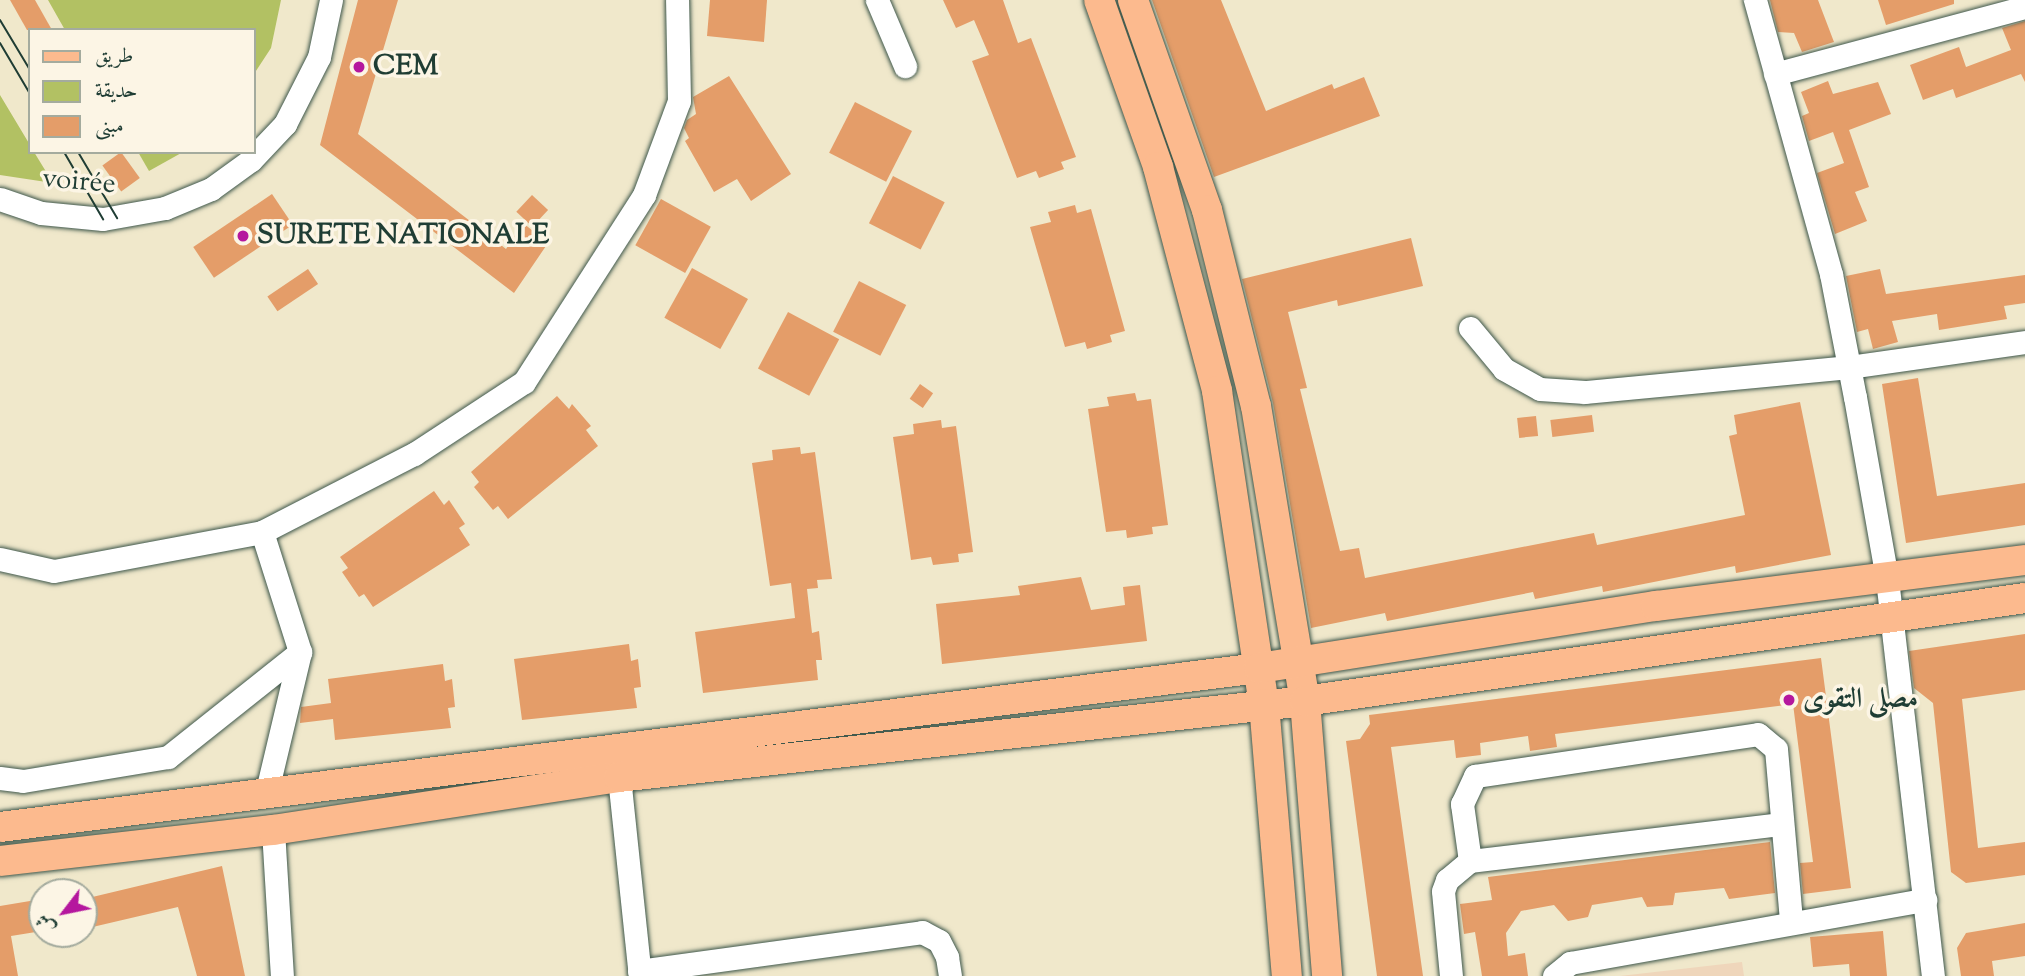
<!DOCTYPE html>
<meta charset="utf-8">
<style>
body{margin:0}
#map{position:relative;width:2025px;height:976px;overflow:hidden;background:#f0e8cb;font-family:"Sorts Mill Goudy",Amiri,serif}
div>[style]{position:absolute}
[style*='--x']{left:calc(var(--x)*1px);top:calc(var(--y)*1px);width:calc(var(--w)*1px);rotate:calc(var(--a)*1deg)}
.built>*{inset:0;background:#efd6bb}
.green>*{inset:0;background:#b2c163}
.building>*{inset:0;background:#e49d69;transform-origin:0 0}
.roads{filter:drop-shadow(0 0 2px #3e574b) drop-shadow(0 0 2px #3e574b)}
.minor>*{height:23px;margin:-11.5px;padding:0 11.5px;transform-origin:11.5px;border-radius:11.5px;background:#fff}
.major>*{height:30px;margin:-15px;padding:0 15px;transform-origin:15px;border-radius:15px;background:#fcba8e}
.tram>*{height:2px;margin:-1px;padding:0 1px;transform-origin:1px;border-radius:1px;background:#1f3d34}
.dots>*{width:19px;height:19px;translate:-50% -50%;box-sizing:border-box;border:4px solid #fcf5e5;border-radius:50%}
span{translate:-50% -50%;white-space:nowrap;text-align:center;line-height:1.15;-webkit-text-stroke:7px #fcf5e5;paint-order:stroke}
.poi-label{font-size:28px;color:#1f3d34;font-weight:700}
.left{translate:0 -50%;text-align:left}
.street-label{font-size:28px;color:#1f3d34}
.legend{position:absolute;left:28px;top:28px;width:228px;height:126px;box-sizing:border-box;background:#fcf5e5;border:2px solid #a4ab9e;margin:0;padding:9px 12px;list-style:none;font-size:21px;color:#1f3d34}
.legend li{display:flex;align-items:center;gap:14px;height:35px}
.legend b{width:35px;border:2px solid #a4ab9e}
.north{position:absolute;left:28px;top:878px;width:70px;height:70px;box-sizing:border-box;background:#fcf5e5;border:2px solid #a4ab9e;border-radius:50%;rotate:238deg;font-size:19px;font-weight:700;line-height:28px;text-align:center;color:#1f3d34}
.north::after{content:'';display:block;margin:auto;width:24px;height:32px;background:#b5179e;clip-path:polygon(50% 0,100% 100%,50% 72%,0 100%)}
</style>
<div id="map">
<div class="built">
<i style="clip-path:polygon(1742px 962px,1744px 976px,1620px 976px)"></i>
</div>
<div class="green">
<i style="clip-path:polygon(48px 0,281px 0,271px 48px,254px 74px,254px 30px,65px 30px)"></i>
<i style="clip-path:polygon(0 95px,30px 145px,30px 152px,34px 152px,53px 183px,0 175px)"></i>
<i style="clip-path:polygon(138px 152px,183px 152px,149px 171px)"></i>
</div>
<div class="building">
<i style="clip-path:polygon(10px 0,35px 0,52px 30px,27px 30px)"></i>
<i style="clip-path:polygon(358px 0,398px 0,358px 134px,506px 249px,523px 223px,548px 243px,514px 293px,320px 145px)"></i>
<i style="clip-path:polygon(710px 0,767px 0,764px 42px,707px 36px)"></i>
<i style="clip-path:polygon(943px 0,1003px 0,1018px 43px,1031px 38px,1076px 157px,1061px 162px,1064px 169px,1039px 178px,1036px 171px,1017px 178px,972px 61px,989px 55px,974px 20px,956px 28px)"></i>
<i style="clip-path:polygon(1152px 0,1221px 0,1266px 111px,1332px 84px,1334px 89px,1364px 77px,1380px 116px,1214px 177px)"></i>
<i style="clip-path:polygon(1770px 0,1818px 0,1834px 42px,1802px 52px,1794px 33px,1778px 32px)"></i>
<i style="clip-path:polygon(1878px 0,1954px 0,1954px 4px,1886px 25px)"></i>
<i style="clip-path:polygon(2025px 21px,2025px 82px,2021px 74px,1956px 98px,1953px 89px,1923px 100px,1910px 65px,1959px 47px,1966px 67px,2011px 50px,2002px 28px)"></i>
<i style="clip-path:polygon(729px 76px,791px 174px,751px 201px,737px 179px,714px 192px,685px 141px,689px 138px,684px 128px,687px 120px,696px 114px,693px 97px)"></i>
<i style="clip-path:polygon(1828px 81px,1833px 94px,1878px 82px,1891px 114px,1849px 130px,1869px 187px,1855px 192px,1867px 221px,1835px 234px,1817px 173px,1844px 163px,1833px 132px,1809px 141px,1802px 116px,1809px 113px,1801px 92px)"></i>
<i style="left:855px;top:102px;width:64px;height:57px;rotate:27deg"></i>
<i style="left:121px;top:152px;width:32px;height:23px;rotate:54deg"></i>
<i style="left:893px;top:176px;width:58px;height:53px;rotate:27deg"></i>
<i style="left:272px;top:194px;width:37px;height:95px;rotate:56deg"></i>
<i style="left:532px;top:195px;width:22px;height:23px;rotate:43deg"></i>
<i style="left:661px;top:199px;width:57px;height:53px;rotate:29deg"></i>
<i style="clip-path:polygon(1075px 205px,1077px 213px,1091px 209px,1125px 331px,1110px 335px,1112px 342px,1087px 349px,1085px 342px,1065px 347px,1030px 227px,1051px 222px,1048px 212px)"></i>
<i style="clip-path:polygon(1411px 238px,1423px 286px,1338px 306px,1337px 300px,1288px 312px,1307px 388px,1300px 389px,1340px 551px,1359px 548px,1365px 578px,1594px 533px,1597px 545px,1745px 515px,1729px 436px,1737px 434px,1734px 415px,1800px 402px,1831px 555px,1736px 573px,1735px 566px,1603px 592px,1602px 586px,1535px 599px,1533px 592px,1387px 621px,1385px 613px,1311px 628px,1273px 403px,1242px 279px)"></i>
<i style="left:692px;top:268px;width:64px;height:57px;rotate:29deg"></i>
<i style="left:308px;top:269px;width:18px;height:49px;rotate:56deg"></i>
<i style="clip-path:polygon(1880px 269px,1886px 294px,2025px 275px,2025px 303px,2004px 306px,2007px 319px,1939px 330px,1937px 314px,1892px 321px,1898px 342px,1873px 349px,1868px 329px,1857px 332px,1846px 276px)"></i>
<i style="left:859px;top:281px;width:53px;height:57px;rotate:27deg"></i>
<i style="left:788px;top:312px;width:58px;height:64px;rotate:28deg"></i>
<i style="clip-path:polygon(1918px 378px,1937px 496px,2025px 483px,2025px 525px,1906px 543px,1882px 384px)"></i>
<i style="left:920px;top:384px;width:16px;height:18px;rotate:35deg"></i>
<i style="clip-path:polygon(1135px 393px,1137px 401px,1151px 399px,1168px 525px,1152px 527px,1153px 534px,1127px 538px,1126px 530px,1106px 532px,1088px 409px,1109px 406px,1107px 397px)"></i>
<i style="clip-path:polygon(557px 396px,569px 409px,572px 404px,591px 426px,586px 430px,598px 446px,508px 519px,498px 506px,493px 510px,474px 487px,479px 482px,471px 472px)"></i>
<i style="left:1592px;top:415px;width:17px;height:42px;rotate:83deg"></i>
<i style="left:1536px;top:416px;width:20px;height:19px;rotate:84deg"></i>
<i style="clip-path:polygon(941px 420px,942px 428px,956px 426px,973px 552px,958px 554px,959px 562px,933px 565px,931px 557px,911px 560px,893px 437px,914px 434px,913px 424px)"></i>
<i style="clip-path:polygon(800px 447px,801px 454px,815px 452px,832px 579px,817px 580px,818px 588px,807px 589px,812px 633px,819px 631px,822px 660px,816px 660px,818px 680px,703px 693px,695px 632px,795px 618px,791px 583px,770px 586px,752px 463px,773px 460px,772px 450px)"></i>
<i style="clip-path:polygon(434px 491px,444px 505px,449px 500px,465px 524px,459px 528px,470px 545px,373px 607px,364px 594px,359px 597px,342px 572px,348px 568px,340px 557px)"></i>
<i style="clip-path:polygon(1081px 577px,1091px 610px,1125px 605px,1123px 587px,1140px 585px,1147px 641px,942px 664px,936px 604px,1020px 595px,1018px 586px)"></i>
<i style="clip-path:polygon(2025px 634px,2025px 690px,1962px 699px,1978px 848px,2025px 842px,2025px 875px,1966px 883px,1951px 872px,1933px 703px,1914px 688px,1909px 651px)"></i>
<i style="clip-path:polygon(629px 644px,631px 661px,638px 659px,641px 687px,634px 688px,637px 708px,522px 720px,514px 659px)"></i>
<i style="clip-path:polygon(1821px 658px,1851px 888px,1803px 894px,1800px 863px,1813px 862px,1793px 704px,1555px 734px,1557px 747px,1530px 751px,1528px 736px,1480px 743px,1481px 755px,1456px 758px,1454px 740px,1391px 747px,1423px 976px,1377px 976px,1346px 741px,1360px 739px,1370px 724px,1369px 715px)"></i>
<i style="clip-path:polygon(443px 664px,445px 681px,452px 679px,455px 707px,448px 708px,451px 728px,335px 740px,333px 719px,300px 723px,301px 707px,331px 703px,328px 679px)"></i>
<i style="clip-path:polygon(1770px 842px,1775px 893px,1729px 899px,1724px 888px,1675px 893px,1673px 905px,1647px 907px,1642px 897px,1592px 905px,1588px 917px,1568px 921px,1554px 905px,1521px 911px,1506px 933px,1508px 956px,1525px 953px,1528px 976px,1482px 976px,1475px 932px,1464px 934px,1460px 904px,1492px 900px,1488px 877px)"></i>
<i style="clip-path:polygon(222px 866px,245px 976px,197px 976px,178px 907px,84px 929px,84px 899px)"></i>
<i style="clip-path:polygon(42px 899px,42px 931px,11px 936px,18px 976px,0 976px,0 906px)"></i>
<i style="clip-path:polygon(2025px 923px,2025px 956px,1992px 961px,1994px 976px,1961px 976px,1957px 948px,1966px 933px)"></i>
<i style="clip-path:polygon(1883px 931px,1887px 976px,1850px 976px,1849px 964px,1813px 967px,1810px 937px)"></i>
</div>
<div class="roads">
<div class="minor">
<i style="--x:877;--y:0;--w:72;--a:67"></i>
<i style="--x:1755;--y:0;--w:284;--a:74.5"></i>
<i style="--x:1831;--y:274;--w:125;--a:79"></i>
<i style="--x:1855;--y:397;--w:185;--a:80"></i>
<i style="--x:1887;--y:579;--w:400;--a:83.4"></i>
<i style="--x:1775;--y:74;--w:259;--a:-15"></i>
<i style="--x:0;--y:199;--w:43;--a:18.9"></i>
<i style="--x:41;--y:213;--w:62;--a:5.5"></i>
<i style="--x:103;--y:219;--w:63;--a:-10.1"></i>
<i style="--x:165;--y:208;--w:50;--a:-22.4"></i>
<i style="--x:211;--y:189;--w:49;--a:-35.9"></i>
<i style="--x:251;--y:160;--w:50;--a:-46.6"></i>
<i style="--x:285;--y:124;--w:75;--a:-63.1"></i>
<i style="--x:319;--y:57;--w:58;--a:-78.1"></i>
<i style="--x:1470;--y:328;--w:53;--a:50.3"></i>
<i style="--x:1504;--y:369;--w:41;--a:29.1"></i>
<i style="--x:1540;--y:389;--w:45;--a:3.8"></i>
<i style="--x:1585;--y:392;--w:265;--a:-5.4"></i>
<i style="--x:1849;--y:367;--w:178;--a:-8.1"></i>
<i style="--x:262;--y:532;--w:126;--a:72.4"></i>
<i style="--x:300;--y:652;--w:142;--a:103.4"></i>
<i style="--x:0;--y:559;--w:55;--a:12.5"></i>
<i style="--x:54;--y:571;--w:212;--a:-10.6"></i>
<i style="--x:262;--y:532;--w:171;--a:-27.2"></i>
<i style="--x:414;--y:454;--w:131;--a:-33.2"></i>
<i style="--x:524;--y:382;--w:222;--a:-57.3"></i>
<i style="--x:644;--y:195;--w:100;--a:-69.6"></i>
<i style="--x:679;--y:101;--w:101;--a:-91.1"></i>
<i style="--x:619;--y:777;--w:200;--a:84"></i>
<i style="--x:0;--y:778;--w:23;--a:7"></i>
<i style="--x:23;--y:781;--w:147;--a:-9.4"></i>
<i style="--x:168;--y:757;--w:169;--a:-38.5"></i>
<i style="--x:273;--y:830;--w:146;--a:86.5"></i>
<i style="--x:1470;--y:861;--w:58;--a:-98"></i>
<i style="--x:1462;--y:804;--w:31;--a:-65"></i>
<i style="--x:1475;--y:776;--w:286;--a:-8.4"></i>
<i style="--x:1758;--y:734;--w:23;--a:40"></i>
<i style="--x:1776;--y:749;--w:173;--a:85"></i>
<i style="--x:639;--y:971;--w:286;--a:-7.8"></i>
<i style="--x:922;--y:932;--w:19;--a:28"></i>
<i style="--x:939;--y:941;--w:18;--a:63"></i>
<i style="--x:947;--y:957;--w:19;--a:81"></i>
<i style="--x:1451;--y:976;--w:85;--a:-95.4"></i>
<i style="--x:1443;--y:891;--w:12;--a:-70"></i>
<i style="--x:1447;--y:880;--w:30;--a:-40"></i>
<i style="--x:1470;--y:861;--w:313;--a:-6.8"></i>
<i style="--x:1554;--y:976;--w:21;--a:-39"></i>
<i style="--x:1570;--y:963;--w:361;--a:-10.1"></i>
</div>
<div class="major">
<i style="--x:1099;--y:0;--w:177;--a:70.5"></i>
<i style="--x:1158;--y:167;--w:232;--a:75.2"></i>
<i style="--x:1217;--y:391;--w:317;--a:81.5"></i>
<i style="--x:1264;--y:704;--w:273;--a:85.2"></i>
<i style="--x:1133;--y:0;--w:223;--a:70.6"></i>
<i style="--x:1207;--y:210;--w:202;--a:76"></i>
<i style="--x:1256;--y:406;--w:299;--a:80.6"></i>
<i style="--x:1305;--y:701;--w:276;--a:85.4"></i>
<i style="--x:0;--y:827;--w:1269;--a:-7.2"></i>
<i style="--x:1259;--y:668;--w:402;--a:-8.9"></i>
<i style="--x:1656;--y:606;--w:372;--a:-7.1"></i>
<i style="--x:0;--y:861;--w:275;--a:-6.5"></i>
<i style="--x:273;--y:830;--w:350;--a:-8.7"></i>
<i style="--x:619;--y:777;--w:690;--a:-6.32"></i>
<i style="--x:1305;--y:701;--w:727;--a:-8.14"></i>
</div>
</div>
<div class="tram">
<i style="--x:0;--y:20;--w:58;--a:59"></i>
<i style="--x:0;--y:43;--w:59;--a:59.5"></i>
<i style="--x:64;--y:152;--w:78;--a:59.8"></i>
<i style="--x:78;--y:152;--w:77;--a:59.4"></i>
</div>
<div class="dots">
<i style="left:359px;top:67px;background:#b5179e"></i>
<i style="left:243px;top:236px;background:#b5179e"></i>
<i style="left:1789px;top:700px;background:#b5179e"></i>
</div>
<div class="poi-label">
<span class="left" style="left:373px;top:67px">CEM</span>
<span class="left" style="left:257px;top:236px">SURETE NATIONALE</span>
<span class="left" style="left:1803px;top:700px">مصلى التقوى</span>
</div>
<div class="street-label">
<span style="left:79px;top:182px;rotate:5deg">voirée</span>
</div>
<ul class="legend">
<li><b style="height:9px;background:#fcba8e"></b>طريق</li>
<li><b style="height:19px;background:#b2c163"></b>حديقة</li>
<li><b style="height:19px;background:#e49d69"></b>مبنى</li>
</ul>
<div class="north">ش</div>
</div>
